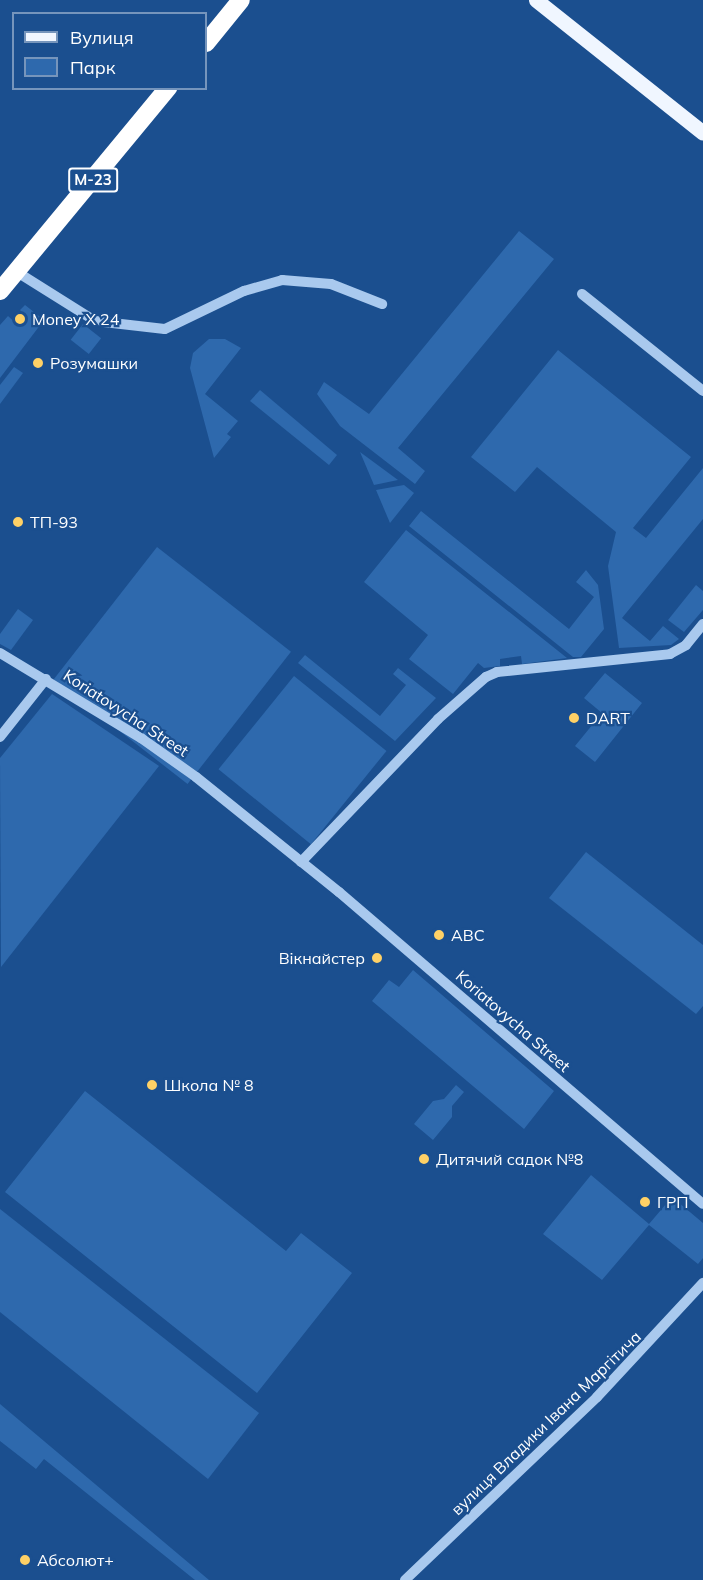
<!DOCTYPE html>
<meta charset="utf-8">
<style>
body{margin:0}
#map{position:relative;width:703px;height:1580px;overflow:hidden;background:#1b4f8f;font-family:Mulish,sans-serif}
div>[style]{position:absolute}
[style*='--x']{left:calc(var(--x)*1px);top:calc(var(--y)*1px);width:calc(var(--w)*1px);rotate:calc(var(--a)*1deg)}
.green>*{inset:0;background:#2e69ad;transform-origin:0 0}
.minor>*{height:10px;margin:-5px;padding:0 5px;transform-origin:5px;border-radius:5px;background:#a9c9ee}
.major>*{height:15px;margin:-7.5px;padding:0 7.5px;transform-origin:7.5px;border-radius:7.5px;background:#f0f6ff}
.highway>*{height:18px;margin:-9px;padding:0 9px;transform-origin:9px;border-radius:9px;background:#fff}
.dots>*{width:16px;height:16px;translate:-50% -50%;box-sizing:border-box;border:3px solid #1b4f8f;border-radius:50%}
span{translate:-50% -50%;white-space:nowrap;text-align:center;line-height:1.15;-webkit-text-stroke:4.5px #1b4f8f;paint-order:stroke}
.shield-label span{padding:2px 4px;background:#1b4f8f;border:2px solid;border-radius:4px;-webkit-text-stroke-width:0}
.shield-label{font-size:15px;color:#fff;font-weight:700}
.poi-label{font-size:16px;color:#fff}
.left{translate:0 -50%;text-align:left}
.right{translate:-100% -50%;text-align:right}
.street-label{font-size:16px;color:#fff}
.legend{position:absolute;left:12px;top:12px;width:195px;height:78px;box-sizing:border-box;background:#1b4f8f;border:2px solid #7695bc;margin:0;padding:8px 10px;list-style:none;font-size:18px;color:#fff}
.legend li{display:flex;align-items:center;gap:12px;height:30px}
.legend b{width:30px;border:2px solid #7695bc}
</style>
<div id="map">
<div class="green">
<i style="clip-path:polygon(519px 231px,554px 259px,398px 448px,425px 471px,415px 484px,340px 426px,317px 394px,324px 382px,369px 414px)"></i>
<i style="clip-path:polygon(25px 305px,44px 320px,0 378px,0 325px,8px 316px,19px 326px,27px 318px,20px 310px)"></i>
<i style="left:83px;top:324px;width:23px;height:20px;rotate:38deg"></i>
<i style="clip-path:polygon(209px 339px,225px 339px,241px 348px,205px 394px,238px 421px,227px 434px,231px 437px,214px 458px,190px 368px,193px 353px)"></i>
<i style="clip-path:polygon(558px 350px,691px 457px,633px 528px,646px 538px,703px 468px,703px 519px,622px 618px,650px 641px,663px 626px,679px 639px,671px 645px,619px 648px,608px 566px,616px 532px,537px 467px,515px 492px,471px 457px)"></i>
<i style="clip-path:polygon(14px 367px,23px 373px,0 404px,0 385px)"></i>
<i style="clip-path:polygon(260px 390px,337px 455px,329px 465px,250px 401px)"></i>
<i style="clip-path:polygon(360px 452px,398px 480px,374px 485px)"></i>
<i style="clip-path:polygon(404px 485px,414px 493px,390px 523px,376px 490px)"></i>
<i style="clip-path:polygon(421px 511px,569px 629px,594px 597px,576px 582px,586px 570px,598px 585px,604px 629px,581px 657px,573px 657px,409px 526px)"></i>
<i style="clip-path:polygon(406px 530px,567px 658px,522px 664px,521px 656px,500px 659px,500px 666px,484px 668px,478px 663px,453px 694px,409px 659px,428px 635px,364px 582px)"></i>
<i style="left:157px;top:547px;width:170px;height:168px;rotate:38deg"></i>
<i style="clip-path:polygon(696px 585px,703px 591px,703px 610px,684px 632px,668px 620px)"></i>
<i style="clip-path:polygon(18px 609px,33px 620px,11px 650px,0 644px,0 634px)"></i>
<i style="clip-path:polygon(305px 655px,380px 716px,406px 685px,393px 674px,398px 668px,436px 698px,395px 741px,298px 663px)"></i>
<i style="clip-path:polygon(605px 673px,642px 703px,595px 762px,575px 746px,602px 713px,584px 698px)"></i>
<i style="left:294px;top:676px;width:119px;height:120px;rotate:39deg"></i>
<i style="clip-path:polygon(52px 694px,159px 766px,1px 967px,0 758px)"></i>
<i style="clip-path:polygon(586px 852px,703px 945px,703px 1006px,696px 1014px,549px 898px)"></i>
<i style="clip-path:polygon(413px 970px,554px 1091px,524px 1129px,372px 1001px,389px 980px,399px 987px)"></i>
<i style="clip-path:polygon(456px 1085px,464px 1092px,452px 1106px,452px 1117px,433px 1140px,414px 1124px,433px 1101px,444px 1099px)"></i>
<i style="clip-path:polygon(85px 1091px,286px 1251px,301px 1233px,352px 1273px,257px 1393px,5px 1192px)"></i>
<i style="clip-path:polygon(591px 1175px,649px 1224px,672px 1197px,703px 1223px,703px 1258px,698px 1264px,649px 1225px,602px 1280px,543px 1234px)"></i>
<i style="clip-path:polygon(0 1209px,259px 1413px,208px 1479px,0 1312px)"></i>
<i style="clip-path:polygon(0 1404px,209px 1580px,195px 1580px,44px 1459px,36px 1469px,0 1441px)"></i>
</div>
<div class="minor">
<i style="--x:17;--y:272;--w:92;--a:32.1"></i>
<i style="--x:95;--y:321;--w:70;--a:6.5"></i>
<i style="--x:165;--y:329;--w:88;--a:-25.7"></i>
<i style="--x:244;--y:291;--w:40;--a:-16"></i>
<i style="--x:282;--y:280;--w:49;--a:4.7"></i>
<i style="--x:331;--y:284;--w:55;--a:21.4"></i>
<i style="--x:582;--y:294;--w:155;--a:38.7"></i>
<i style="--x:0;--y:653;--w:165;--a:31.1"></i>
<i style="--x:141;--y:738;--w:67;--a:35.3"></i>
<i style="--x:196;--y:777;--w:184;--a:38.8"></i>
<i style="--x:339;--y:892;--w:479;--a:40.6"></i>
<i style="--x:0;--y:737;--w:74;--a:-51.6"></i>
<i style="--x:301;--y:862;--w:198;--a:-46.2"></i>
<i style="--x:438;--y:719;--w:64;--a:-41.2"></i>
<i style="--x:486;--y:677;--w:12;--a:-24"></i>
<i style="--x:497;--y:672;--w:174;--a:-5.9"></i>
<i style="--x:670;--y:654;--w:18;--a:-29"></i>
<i style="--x:686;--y:645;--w:27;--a:-51"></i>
<i style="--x:405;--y:1580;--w:265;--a:-43.6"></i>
<i style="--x:597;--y:1397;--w:156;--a:-47.1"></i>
</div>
<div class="major">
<i style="--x:536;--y:0;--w:213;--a:38.5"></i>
</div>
<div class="highway">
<i style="--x:206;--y:43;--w:55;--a:-50.9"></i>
<i style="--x:0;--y:291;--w:264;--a:-50.4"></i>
</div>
<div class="dots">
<i style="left:20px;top:319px;background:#ffd166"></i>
<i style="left:38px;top:363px;background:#ffd166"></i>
<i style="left:18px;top:522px;background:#ffd166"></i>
<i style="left:574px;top:718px;background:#ffd166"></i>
<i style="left:439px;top:935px;background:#ffd166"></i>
<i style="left:377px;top:958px;background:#ffd166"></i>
<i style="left:152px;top:1085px;background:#ffd166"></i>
<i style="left:424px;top:1159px;background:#ffd166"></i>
<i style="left:645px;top:1202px;background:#ffd166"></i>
<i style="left:25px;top:1560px;background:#ffd166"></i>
</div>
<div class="shield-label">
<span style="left:93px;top:180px">М-23</span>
</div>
<div class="poi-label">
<span class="left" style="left:32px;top:319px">Money X 24</span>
<span class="left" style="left:50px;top:363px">Розумашки</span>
<span class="left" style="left:30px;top:522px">ТП-93</span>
<span class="left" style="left:586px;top:718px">DART</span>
<span class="left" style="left:451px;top:935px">ABC</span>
<span class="right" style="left:365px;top:958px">Вікнайстер</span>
<span class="left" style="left:164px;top:1085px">Школа № 8</span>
<span class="left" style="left:436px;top:1159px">Дитячий садок №8</span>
<span class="left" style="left:657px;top:1202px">ГРП</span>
<span class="left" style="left:37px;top:1560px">Абсолют+</span>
</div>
<div class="street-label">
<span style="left:126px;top:713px;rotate:33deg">Koriatovycha Street</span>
<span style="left:513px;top:1021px;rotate:41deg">Koriatovycha Street</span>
<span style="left:546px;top:1423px;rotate:-44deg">вулиця Владики Івана Маргітича</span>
</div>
<ul class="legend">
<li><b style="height:8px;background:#f0f6ff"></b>Вулиця</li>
<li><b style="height:16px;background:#2e69ad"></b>Парк</li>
</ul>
</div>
